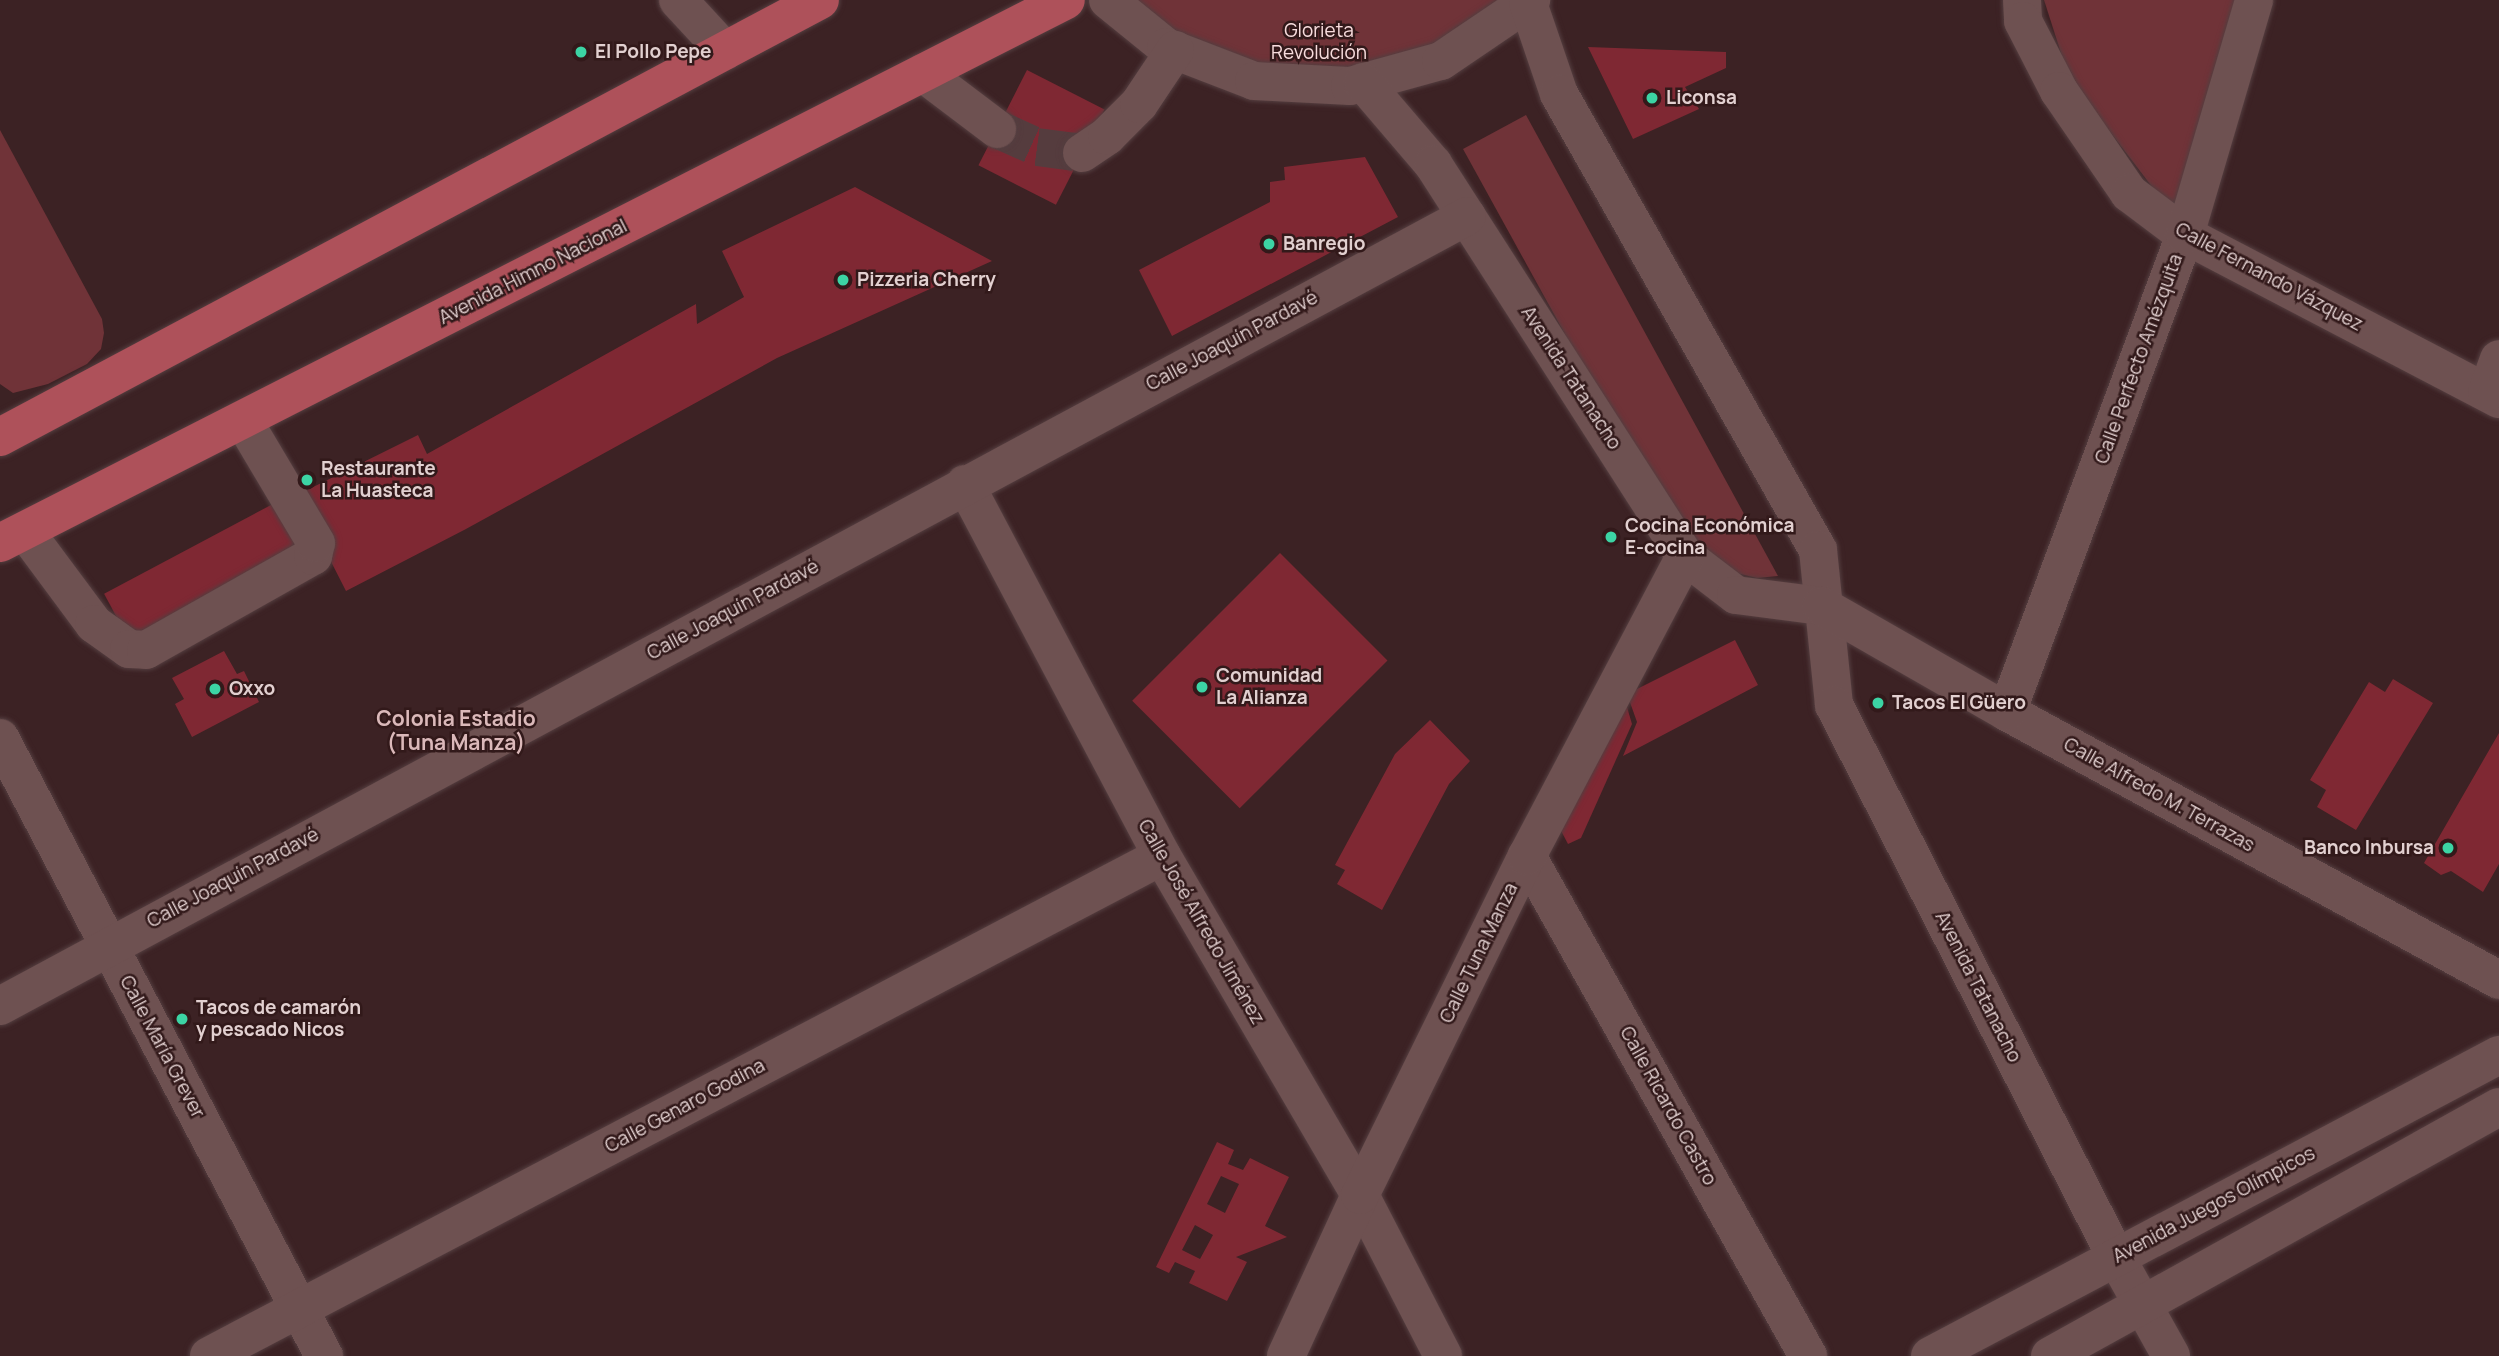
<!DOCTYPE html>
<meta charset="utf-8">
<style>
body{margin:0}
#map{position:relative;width:2499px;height:1356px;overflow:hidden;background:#3c2224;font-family:Manrope,sans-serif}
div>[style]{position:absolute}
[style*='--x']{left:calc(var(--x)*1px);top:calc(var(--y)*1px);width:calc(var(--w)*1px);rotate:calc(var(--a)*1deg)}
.green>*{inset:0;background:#703338}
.building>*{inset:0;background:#7f2833;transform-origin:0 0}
.minor-tunnel>*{height:38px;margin-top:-19px;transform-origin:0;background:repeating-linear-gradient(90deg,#553c3e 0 38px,transparent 0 57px)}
.roads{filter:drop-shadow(0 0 2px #543e40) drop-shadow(0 0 2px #543e40)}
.minor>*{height:38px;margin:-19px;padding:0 19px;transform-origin:19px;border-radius:19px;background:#6e5151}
.major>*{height:38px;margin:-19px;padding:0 19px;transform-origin:19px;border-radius:19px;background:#ae515a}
.dots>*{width:19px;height:19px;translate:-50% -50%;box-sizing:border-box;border:4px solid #32191a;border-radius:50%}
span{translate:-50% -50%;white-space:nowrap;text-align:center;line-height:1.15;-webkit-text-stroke:5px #32191a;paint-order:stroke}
.park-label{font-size:19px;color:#f8dcdd}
.poi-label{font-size:19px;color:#e2d0d0;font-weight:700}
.left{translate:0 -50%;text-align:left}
.right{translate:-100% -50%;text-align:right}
.street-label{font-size:19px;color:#e2d0d0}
.neighbourhood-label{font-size:21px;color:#dbb9ba;font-weight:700}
</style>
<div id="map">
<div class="green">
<i style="clip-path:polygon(1110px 0,1531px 0,1441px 61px,1254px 81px)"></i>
<i style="clip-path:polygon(2044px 0,2238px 0,2172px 213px,2069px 78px)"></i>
<i style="clip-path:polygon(1526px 115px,1778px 576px,1757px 578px,1732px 572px,1674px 532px,1463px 149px)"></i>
<i style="clip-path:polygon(0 130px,102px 319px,104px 333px,101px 349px,87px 364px,48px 384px,13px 393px,0 384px)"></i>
</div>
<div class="building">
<i style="clip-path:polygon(1588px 47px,1726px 52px,1726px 68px,1685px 87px,1699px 109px,1633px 139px)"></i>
<i style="left:1027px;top:70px;width:87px;height:107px;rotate:27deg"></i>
<i style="clip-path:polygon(1365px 157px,1398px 217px,1172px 336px,1139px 270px,1270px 202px,1270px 182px,1285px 180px,1284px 167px)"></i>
<i style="clip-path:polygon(855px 187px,992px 261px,777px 358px,466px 529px,346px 591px,297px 495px,418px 435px,427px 454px,696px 304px,697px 324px,744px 297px,722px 251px)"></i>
<i style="left:286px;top:497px;width:53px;height:206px;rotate:62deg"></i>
<i style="left:1280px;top:553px;width:152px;height:209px;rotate:45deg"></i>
<i style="clip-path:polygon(1735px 640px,1758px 685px,1623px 756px,1637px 722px,1627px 694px)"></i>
<i style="clip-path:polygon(224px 651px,237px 674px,244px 671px,259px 702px,192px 737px,175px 704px,184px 699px,172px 678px)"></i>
<i style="clip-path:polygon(2393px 679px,2433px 703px,2356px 830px,2317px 807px,2326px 790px,2310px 780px,2369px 682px,2385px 692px)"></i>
<i style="clip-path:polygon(1621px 687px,1632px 724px,1581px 838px,1568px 844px,1558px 825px)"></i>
<i style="clip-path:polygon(1430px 720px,1470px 761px,1449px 784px,1382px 910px,1337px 884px,1345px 870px,1335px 865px,1395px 754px)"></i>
<i style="clip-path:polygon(2499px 733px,2499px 864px,2483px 892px,2451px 871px,2441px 875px,2424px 863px)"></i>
<i style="clip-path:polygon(evenodd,1217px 1142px,1234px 1150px,1228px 1164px,1243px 1170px,1250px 1158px,1289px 1177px,1265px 1226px,1287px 1237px,1236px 1257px,1247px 1262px,1227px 1301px,1189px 1283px,1195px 1271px,1175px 1262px,1169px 1273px,1156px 1267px,1217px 1142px,1221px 1176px,1239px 1184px,1225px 1213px,1207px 1204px,1221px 1176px,1217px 1142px,1195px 1225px,1213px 1235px,1200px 1259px,1182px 1250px,1195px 1225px)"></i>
</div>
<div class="minor-tunnel">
<i style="--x:997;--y:129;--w:44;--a:24.2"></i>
<i style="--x:1037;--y:147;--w:45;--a:7.6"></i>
</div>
<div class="roads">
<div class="minor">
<i style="--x:678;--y:0;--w:69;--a:47.3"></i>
<i style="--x:1108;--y:0;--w:75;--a:39"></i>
<i style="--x:1166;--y:47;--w:94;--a:21.1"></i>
<i style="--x:1254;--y:81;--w:96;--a:3"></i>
<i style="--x:1350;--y:86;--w:94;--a:-15.4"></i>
<i style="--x:1441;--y:61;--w:109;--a:-34.1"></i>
<i style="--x:2022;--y:0;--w:21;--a:87"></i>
<i style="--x:2023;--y:21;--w:79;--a:62.8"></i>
<i style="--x:2059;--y:91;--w:124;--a:55.5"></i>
<i style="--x:2129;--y:193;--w:70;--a:36.9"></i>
<i style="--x:2185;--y:235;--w:354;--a:27.6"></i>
<i style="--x:1528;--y:3;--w:96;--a:71.2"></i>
<i style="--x:1559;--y:94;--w:524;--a:60.4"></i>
<i style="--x:1818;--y:550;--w:156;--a:84.1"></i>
<i style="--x:1834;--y:705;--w:620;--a:62.94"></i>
<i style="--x:2116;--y:1257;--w:113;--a:60.9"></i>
<i style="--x:923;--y:73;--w:93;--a:37.1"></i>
<i style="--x:1363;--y:82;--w:108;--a:49.5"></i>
<i style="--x:1433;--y:164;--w:466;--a:57.3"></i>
<i style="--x:1685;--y:556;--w:64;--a:37.4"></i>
<i style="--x:1736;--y:595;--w:87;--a:7.3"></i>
<i style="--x:1822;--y:606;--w:213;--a:29.8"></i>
<i style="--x:2007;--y:712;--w:560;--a:28.58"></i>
<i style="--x:1082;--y:153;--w:30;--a:-34"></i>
<i style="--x:1107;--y:136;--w:45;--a:-45"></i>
<i style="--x:1139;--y:104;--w:65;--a:-56.3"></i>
<i style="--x:2487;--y:392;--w:35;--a:-70"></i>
<i style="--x:965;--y:484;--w:421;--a:62.1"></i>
<i style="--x:1162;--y:856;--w:393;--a:59.7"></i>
<i style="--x:1360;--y:1195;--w:181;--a:62.7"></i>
<i style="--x:25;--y:531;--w:116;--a:53.4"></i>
<i style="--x:94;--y:624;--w:43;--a:35.5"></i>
<i style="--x:129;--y:649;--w:17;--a:3"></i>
<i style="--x:146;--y:650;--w:192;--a:-29.4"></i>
<i style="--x:313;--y:556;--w:13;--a:-77"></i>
<i style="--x:316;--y:543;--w:143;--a:-120.7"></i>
<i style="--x:2007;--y:712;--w:509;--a:-69.54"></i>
<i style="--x:2185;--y:235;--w:245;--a:-73.6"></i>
<i style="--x:0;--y:738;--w:698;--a:62.33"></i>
<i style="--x:1527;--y:856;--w:574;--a:60.66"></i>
<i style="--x:0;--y:1006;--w:1666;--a:-28.3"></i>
<i style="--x:209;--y:1356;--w:1076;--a:-27.68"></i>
<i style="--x:1286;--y:1356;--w:177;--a:-65.3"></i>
<i style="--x:1360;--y:1195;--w:378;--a:-63.8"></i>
<i style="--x:1527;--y:856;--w:339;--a:-62.2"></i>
<i style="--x:1930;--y:1356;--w:644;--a:-27.88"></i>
<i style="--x:2050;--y:1356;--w:513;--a:-29.01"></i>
</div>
<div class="major">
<i style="--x:0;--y:437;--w:929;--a:-28.05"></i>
<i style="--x:0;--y:543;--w:1196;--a:-26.99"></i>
</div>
</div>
<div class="dots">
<i style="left:581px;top:52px;background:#3cd4a4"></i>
<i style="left:1652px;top:98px;background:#3cd4a4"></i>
<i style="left:1269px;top:244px;background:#3cd4a4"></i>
<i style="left:843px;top:280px;background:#3cd4a4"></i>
<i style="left:307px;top:480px;background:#3cd4a4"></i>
<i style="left:1611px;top:537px;background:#3cd4a4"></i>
<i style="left:1202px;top:687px;background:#3cd4a4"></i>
<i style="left:215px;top:689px;background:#3cd4a4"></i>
<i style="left:1878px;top:703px;background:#3cd4a4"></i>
<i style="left:2448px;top:848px;background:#3cd4a4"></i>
<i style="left:182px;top:1019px;background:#3cd4a4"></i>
</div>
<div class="park-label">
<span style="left:1319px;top:42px">Glorieta<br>Revolución</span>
</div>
<div class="poi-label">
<span class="left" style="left:595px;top:52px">El Pollo Pepe</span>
<span class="left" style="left:1666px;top:98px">Liconsa</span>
<span class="left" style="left:1283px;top:244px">Banregio</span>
<span class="left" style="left:857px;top:280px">Pizzeria Cherry</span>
<span class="left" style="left:321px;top:480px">Restaurante<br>La Huasteca</span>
<span class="left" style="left:1625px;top:537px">Cocina Económica<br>E-cocina</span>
<span class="left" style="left:1216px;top:687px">Comunidad<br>La Alianza</span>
<span class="left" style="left:229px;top:689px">Oxxo</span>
<span class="left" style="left:1892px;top:703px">Tacos El Güero</span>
<span class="right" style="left:2434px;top:848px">Banco Inbursa</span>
<span class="left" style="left:196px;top:1019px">Tacos de camarón<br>y pescado Nicos</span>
</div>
<div class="street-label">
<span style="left:533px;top:272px;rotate:-27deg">Avenida Himno Nacional</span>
<span style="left:2269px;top:277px;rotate:28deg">Calle Fernando Vázquez</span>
<span style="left:1232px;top:341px;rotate:-28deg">Calle Joaquín Pardavé</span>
<span style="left:2139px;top:359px;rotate:-70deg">Calle Perfecto Amézquita</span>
<span style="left:1571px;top:378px;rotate:57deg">Avenida Tatanacho</span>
<span style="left:733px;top:610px;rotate:-28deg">Calle Joaquín Pardavé</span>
<span style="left:2159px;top:795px;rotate:29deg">Calle Alfredo M. Terrazas</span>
<span style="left:233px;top:878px;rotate:-28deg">Calle Joaquín Pardavé</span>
<span style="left:1201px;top:922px;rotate:60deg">Calle José Alfredo Jiménez</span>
<span style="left:1479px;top:953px;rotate:-64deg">Calle Tuna Manza</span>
<span style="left:1978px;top:987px;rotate:63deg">Avenida Tatanacho</span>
<span style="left:162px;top:1047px;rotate:62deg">Calle María Grever</span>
<span style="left:685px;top:1106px;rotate:-28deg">Calle Genaro Godina</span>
<span style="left:1668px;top:1106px;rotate:61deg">Calle Ricardo Castro</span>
<span style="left:2214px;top:1205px;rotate:-28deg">Avenida Juegos Olímpicos</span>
</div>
<div class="neighbourhood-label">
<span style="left:456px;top:730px">Colonia Estadio<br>(Tuna Manza)</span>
</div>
</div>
